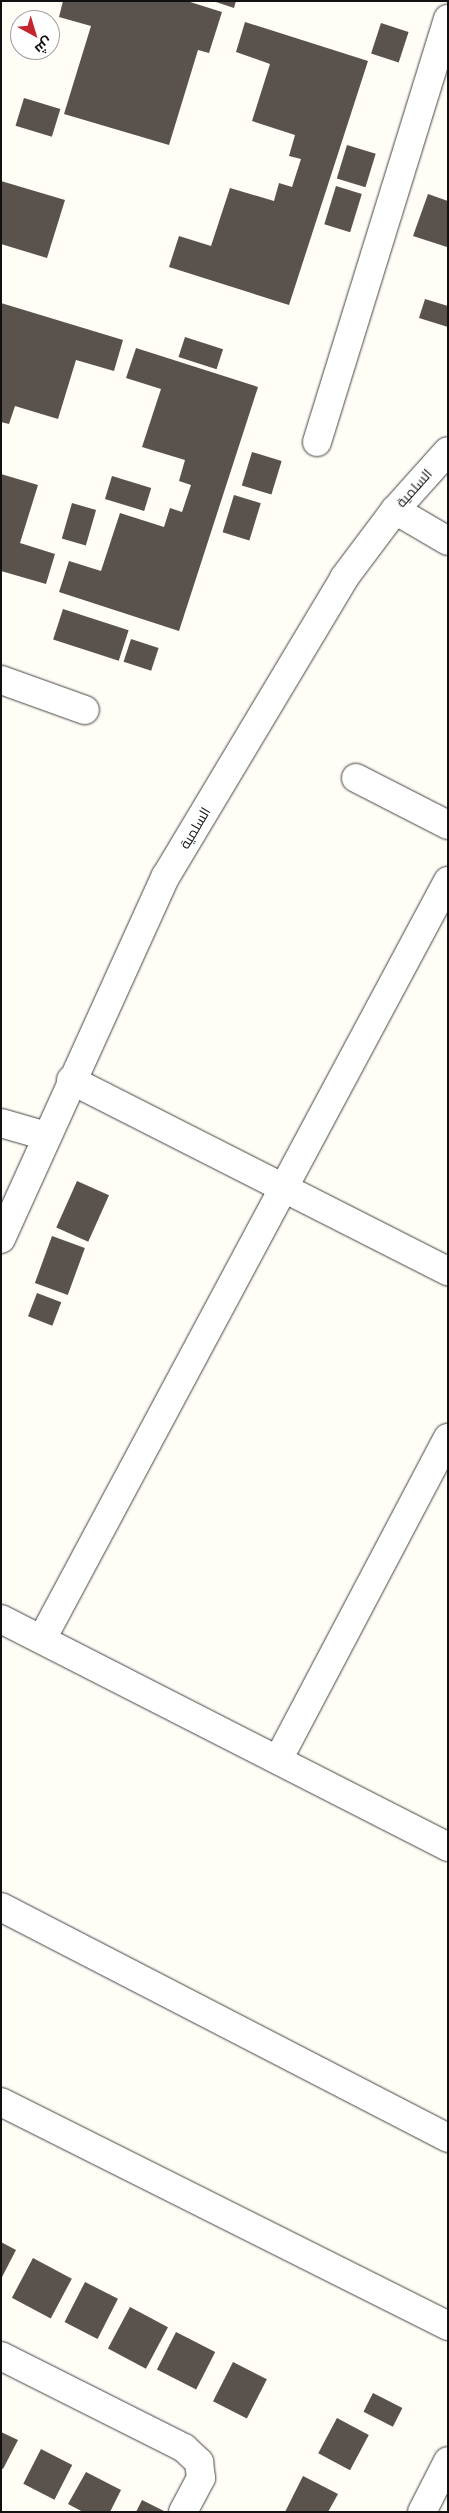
<!DOCTYPE html>
<meta charset="utf-8">
<style>
body{margin:0}
#map{position:relative;width:449px;height:2513px;overflow:hidden;background:#fffdf5;font-family:Lora,Cairo,serif}
div>[style]{position:absolute}
[style*='--x']{left:calc(var(--x)*1px);top:calc(var(--y)*1px);width:calc(var(--w)*1px);rotate:calc(var(--a)*1deg)}
.building>*{inset:0;background:#5a524d;transform-origin:0 0}
.roads{filter:drop-shadow(0 0 1px #444) drop-shadow(0 0 1px #444)}
.street>*{height:28px;margin:-14px;padding:0 14px;transform-origin:14px;border-radius:14px;background:#fff}
span{translate:-50% -50%;white-space:nowrap;text-align:center;line-height:1.15;-webkit-text-stroke:5px #fff;paint-order:stroke}
.street-label{font-size:14px;color:#111}
.frame{position:absolute;inset:0;border:2px solid #111;pointer-events:none}
.north{position:absolute;left:10px;top:10px;width:50px;height:50px;box-sizing:border-box;background:#fff;border:1px solid #a0a0a0;border-radius:50%;rotate:141deg;font-size:14px;font-weight:700;line-height:20px;text-align:center;color:#111}
.north::after{content:'';display:block;margin:auto;width:18px;height:22px;background:#c4262e;clip-path:polygon(50% 0,100% 100%,50% 72%,0 100%)}
</style>
<div id="map">
<div class="building">
<i style="clip-path:polygon(63px 1px,187px 1px,222px 12px,209px 53px,198px 50px,169px 145px,64px 114px,91px 26px,59px 17px)"></i>
<i style="clip-path:polygon(213px 1px,236px 1px,234px 8px)"></i>
<i style="clip-path:polygon(245px 22px,368px 61px,289px 305px,169px 267px,179px 236px,211px 246px,230px 188px,274px 201px,279px 183px,292px 187px,301px 159px,289px 156px,295px 135px,252px 121px,270px 64px,236px 52px)"></i>
<i style="left:381px;top:23px;width:29px;height:32px;rotate:18deg"></i>
<i style="left:24px;top:98px;width:38px;height:29px;rotate:17deg"></i>
<i style="left:347px;top:145px;width:30px;height:35px;rotate:17deg"></i>
<i style="clip-path:polygon(1px 181px,65px 200px,47px 258px,1px 244px)"></i>
<i style="left:336px;top:186px;width:27px;height:40px;rotate:17deg"></i>
<i style="clip-path:polygon(428px 194px,448px 201px,447px 247px,413px 236px)"></i>
<i style="clip-path:polygon(425px 299px,448px 306px,448px 327px,419px 318px)"></i>
<i style="clip-path:polygon(1px 303px,123px 340px,114px 371px,76px 360px,58px 419px,15px 406px,9px 424px,1px 422px)"></i>
<i style="left:185px;top:337px;width:40px;height:21px;rotate:18deg"></i>
<i style="clip-path:polygon(136px 348px,258px 387px,179px 631px,59px 592px,69px 561px,101px 571px,120px 513px,164px 527px,170px 508px,182px 512px,191px 485px,179px 481px,185px 460px,142px 447px,161px 389px,126px 378px)"></i>
<i style="left:252px;top:452px;width:31px;height:35px;rotate:17deg"></i>
<i style="clip-path:polygon(1px 474px,38px 485px,20px 543px,55px 554px,46px 584px,1px 571px)"></i>
<i style="left:112px;top:476px;width:41px;height:24px;rotate:17deg"></i>
<i style="left:234px;top:495px;width:28px;height:39px;rotate:17deg"></i>
<i style="left:72px;top:503px;width:25px;height:37px;rotate:16deg"></i>
<i style="left:63px;top:609px;width:69px;height:32px;rotate:18deg"></i>
<i style="left:131px;top:639px;width:29px;height:24px;rotate:18deg"></i>
<i style="left:77px;top:1181px;width:35px;height:51px;rotate:24deg"></i>
<i style="left:52px;top:1236px;width:35px;height:50px;rotate:20deg"></i>
<i style="left:37px;top:1293px;width:26px;height:25px;rotate:21deg"></i>
<i style="clip-path:polygon(1px 2242px,16px 2250px,1px 2279px)"></i>
<i style="left:33px;top:2258px;width:44px;height:45px;rotate:28deg"></i>
<i style="left:85px;top:2282px;width:37px;height:45px;rotate:27deg"></i>
<i style="left:130px;top:2307px;width:43px;height:47px;rotate:28deg"></i>
<i style="left:176px;top:2332px;width:44px;height:42px;rotate:27deg"></i>
<i style="left:233px;top:2362px;width:38px;height:44px;rotate:27deg"></i>
<i style="left:373px;top:2393px;width:33px;height:21px;rotate:27deg"></i>
<i style="left:337px;top:2418px;width:36px;height:40px;rotate:28deg"></i>
<i style="clip-path:polygon(1px 2432px,18px 2440px,3px 2469px,1px 2468px)"></i>
<i style="left:41px;top:2449px;width:35px;height:39px;rotate:27deg"></i>
<i style="clip-path:polygon(86px 2472px,121px 2490px,110px 2512px,83px 2512px,68px 2504px)"></i>
<i style="clip-path:polygon(303px 2476px,338px 2494px,328px 2512px,285px 2512px)"></i>
<i style="clip-path:polygon(142px 2500px,166px 2512px,136px 2512px)"></i>
</div>
<div class="roads">
<div class="street">
<i style="--x:317;--y:442;--w:443;--a:-72.8"></i>
<i style="--x:395;--y:510;--w:61;--a:30.3"></i>
<i style="--x:1;--y:680;--w:89;--a:19.7"></i>
<i style="--x:356;--y:778;--w:103;--a:27.1"></i>
<i style="--x:71;--y:1080;--w:423;--a:26.9"></i>
<i style="--x:1;--y:1123;--w:47;--a:16.1"></i>
<i style="--x:1;--y:1239;--w:399;--a:-65.6"></i>
<i style="--x:166;--y:876;--w:347;--a:-59.1"></i>
<i style="--x:344;--y:578;--w:85;--a:-53.1"></i>
<i style="--x:395;--y:510;--w:79;--a:-48.1"></i>
<i style="--x:1;--y:1619;--w:502;--a:27.02"></i>
<i style="--x:42;--y:1639;--w:860;--a:-61.83"></i>
<i style="--x:279;--y:1758;--w:362;--a:-62.2"></i>
<i style="--x:1;--y:1907;--w:503;--a:27.33"></i>
<i style="--x:1;--y:2102;--w:500;--a:26.6"></i>
<i style="--x:1;--y:2356;--w:205;--a:26.7"></i>
<i style="--x:184;--y:2448;--w:21;--a:43"></i>
<i style="--x:199;--y:2462;--w:16;--a:83"></i>
<i style="--x:201;--y:2478;--w:38;--a:118"></i>
<i style="--x:422;--y:2512;--w:57;--a:-63"></i>
</div>
</div>
<div class="street-label">
<span style="left:414px;top:488px;rotate:-48deg">السلمية</span>
<span style="left:195px;top:828px;rotate:-59deg">السلمية</span>
</div>
<div class="frame"></div>
<div class="north">ش</div>
</div>
